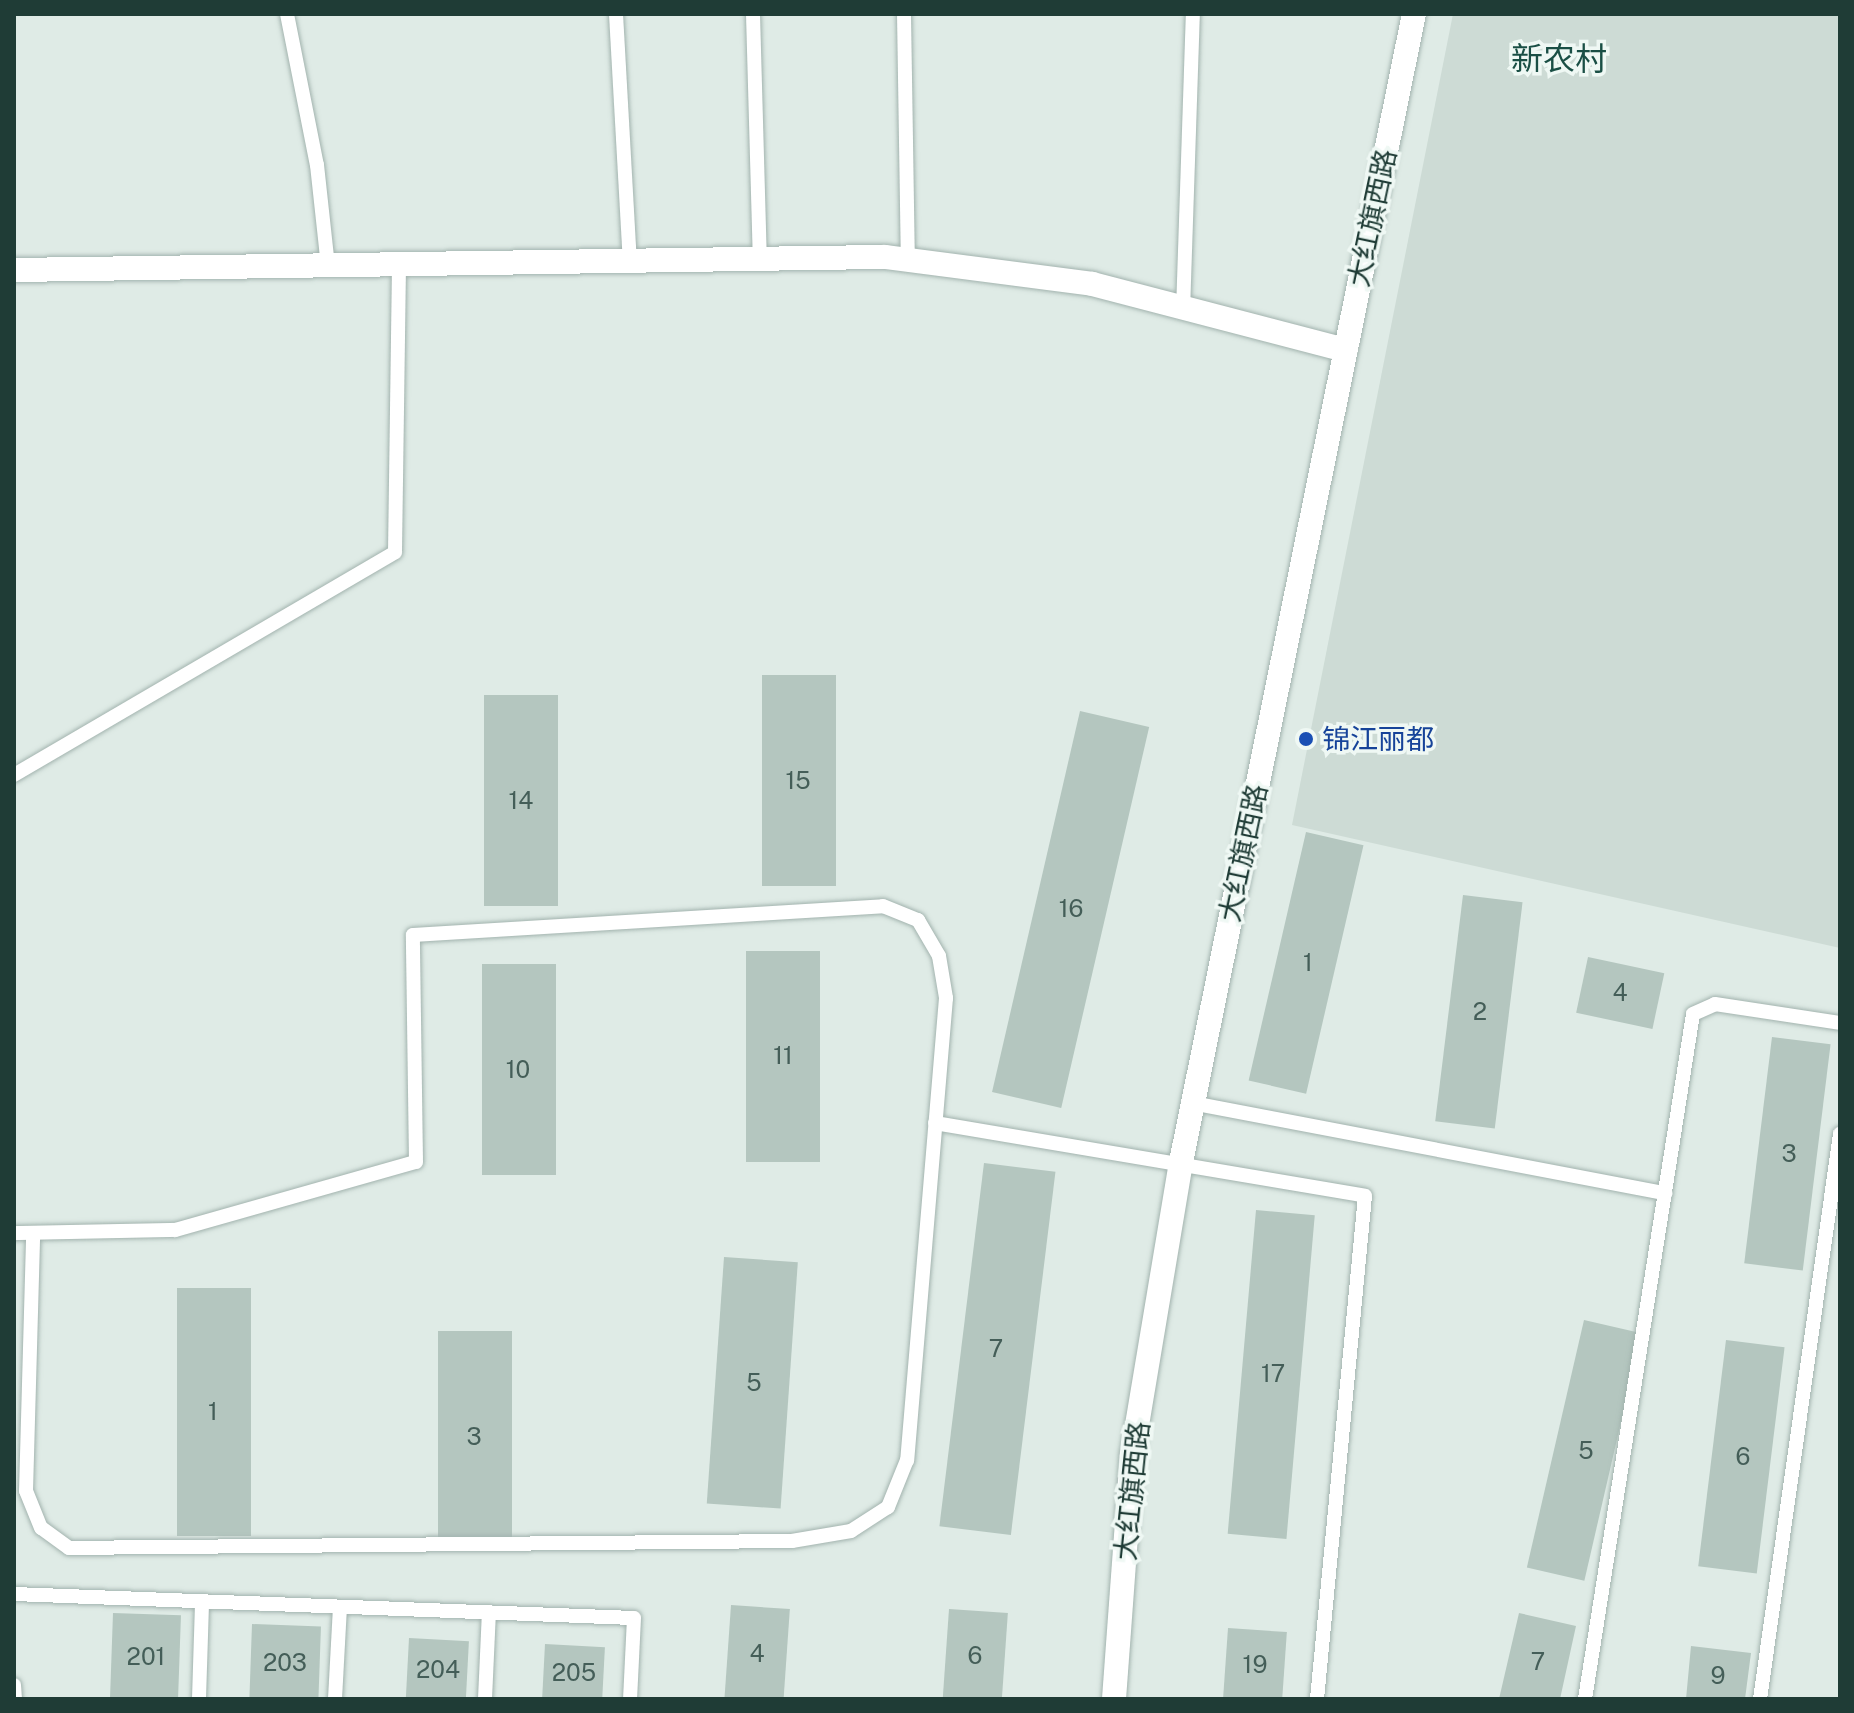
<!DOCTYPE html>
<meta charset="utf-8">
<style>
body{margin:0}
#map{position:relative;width:1854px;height:1713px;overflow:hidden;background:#dfebe6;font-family:"Public Sans","Noto Sans SC",sans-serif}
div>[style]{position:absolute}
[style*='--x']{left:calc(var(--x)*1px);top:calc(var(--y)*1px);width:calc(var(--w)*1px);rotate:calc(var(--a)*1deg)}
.built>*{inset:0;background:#cddbd5}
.building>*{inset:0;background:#b4c6bf;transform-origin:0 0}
.roads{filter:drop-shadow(0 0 2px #a2b3ae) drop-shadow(0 0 2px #a2b3ae)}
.service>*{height:14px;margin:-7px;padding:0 7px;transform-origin:7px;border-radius:7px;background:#fff}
.minor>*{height:24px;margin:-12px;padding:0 12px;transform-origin:12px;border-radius:12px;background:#fff}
.dots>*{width:22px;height:22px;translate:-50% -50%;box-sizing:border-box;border:4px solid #eff8f4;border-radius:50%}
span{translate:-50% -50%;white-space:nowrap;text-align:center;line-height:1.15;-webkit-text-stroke:7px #eff8f4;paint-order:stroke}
.number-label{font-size:24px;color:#445e58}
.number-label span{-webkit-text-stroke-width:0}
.street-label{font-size:28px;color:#1f3c36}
.transit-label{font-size:28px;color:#164399}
.left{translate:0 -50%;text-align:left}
.quarter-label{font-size:32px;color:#1a4f45}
.frame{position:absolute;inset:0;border:16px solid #1f3c36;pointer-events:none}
</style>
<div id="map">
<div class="built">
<i style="clip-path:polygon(1453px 14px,1840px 14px,1840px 948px,1292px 825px)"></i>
</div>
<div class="building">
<i style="left:762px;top:675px;width:74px;height:211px"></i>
<i style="left:484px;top:695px;width:74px;height:211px"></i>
<i style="left:1080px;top:711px;width:71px;height:391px;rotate:13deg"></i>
<i style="left:1306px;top:832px;width:59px;height:255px;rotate:13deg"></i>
<i style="left:1463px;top:895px;width:60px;height:228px;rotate:7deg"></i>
<i style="left:746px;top:951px;width:74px;height:211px"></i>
<i style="left:1588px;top:957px;width:78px;height:57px;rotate:12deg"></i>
<i style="left:482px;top:964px;width:74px;height:211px"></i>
<i style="left:1772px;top:1037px;width:59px;height:228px;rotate:7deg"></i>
<i style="left:984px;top:1163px;width:72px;height:366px;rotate:7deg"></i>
<i style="left:1256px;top:1210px;width:59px;height:325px;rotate:5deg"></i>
<i style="left:724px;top:1257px;width:74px;height:247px;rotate:4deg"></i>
<i style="left:177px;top:1288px;width:74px;height:248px"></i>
<i style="left:1584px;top:1320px;width:59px;height:254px;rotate:13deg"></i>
<i style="left:438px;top:1331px;width:74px;height:211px"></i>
<i style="left:1726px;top:1340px;width:59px;height:228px;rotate:7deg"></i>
<i style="left:731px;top:1605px;width:59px;height:94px;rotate:4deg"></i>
<i style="left:949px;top:1609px;width:59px;height:90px;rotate:4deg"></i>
<i style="left:113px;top:1613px;width:68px;height:86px;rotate:2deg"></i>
<i style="clip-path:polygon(1519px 1613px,1576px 1626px,1560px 1699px,1499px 1699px)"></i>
<i style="left:252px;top:1624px;width:69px;height:75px;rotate:2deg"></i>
<i style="left:1228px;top:1628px;width:59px;height:71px;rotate:4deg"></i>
<i style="left:409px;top:1638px;width:60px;height:61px;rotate:3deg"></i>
<i style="left:545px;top:1644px;width:60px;height:55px;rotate:3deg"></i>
<i style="clip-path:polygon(1691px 1646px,1751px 1653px,1745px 1699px,1686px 1699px)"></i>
</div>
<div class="roads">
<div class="service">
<i style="--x:287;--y:14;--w:154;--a:78.8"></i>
<i style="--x:317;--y:165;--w:102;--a:83.8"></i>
<i style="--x:616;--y:14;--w:247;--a:86.8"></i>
<i style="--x:753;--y:14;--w:245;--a:88.4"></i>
<i style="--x:904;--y:14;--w:246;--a:89.1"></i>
<i style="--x:1183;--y:311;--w:297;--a:-88.1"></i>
<i style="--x:14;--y:775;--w:441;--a:-30.3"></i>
<i style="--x:395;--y:552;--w:288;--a:-89.2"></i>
<i style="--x:1192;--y:1103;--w:482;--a:10.8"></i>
<i style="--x:935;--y:1123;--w:436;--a:9.6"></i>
<i style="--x:1365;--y:1196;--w:505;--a:95.45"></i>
<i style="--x:14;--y:1233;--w:161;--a:-1.1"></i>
<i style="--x:175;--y:1230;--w:250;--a:-15.8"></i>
<i style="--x:416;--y:1162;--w:227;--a:-90.8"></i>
<i style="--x:413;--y:935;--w:471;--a:-3.5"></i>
<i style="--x:883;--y:906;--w:38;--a:22"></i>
<i style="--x:918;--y:920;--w:42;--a:59.7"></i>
<i style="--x:939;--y:956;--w:43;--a:80.5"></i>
<i style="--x:946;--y:998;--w:464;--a:94.8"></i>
<i style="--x:907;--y:1460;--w:51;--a:112"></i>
<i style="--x:888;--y:1507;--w:44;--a:147"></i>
<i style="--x:851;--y:1531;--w:60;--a:170.4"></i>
<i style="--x:792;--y:1541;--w:723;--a:179.45"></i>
<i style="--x:69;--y:1548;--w:34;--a:-144"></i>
<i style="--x:41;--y:1528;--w:40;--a:-112"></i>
<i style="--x:26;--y:1491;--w:258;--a:-88.4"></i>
<i style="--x:14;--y:1594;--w:620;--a:2.22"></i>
<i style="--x:634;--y:1618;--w:81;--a:92.8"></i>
<i style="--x:14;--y:1685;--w:14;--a:86"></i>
<i style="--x:199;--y:1699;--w:97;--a:-88.2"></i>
<i style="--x:335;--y:1699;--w:92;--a:-86.9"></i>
<i style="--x:485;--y:1699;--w:87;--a:-87.4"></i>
<i style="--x:1585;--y:1699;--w:693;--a:-81.04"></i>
<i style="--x:1693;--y:1014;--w:24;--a:-24"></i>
<i style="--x:1715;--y:1004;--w:126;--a:8.6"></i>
<i style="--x:1760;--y:1699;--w:571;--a:-81.94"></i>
</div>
<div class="minor">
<i style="--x:14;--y:270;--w:871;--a:-0.86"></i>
<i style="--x:885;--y:257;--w:209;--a:7.4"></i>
<i style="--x:1092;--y:284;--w:262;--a:14.6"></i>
<i style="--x:1114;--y:1699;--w:245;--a:-85.8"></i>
<i style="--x:1132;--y:1455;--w:297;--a:-80.5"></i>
<i style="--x:1181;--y:1162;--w:1171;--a:-78.53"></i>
</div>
</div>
<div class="dots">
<i style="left:1306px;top:739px;background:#1a4fb4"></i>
</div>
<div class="number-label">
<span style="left:798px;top:781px">15</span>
<span style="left:521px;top:801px">14</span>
<span style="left:1071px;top:909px">16</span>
<span style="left:1308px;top:963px">1</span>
<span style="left:1620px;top:993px">4</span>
<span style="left:1480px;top:1012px">2</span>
<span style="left:783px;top:1056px">11</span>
<span style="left:518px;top:1070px">10</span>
<span style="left:1789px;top:1154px">3</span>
<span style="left:996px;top:1349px">7</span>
<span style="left:1273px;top:1374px">17</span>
<span style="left:754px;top:1383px">5</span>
<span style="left:213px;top:1412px">1</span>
<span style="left:474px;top:1437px">3</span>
<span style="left:1586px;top:1451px">5</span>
<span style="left:1743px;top:1457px">6</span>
<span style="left:757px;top:1654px">4</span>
<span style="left:975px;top:1656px">6</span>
<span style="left:146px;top:1657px">201</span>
<span style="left:1538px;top:1662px">7</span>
<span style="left:285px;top:1663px">203</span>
<span style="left:1255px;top:1665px">19</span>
<span style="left:438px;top:1670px">204</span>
<span style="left:574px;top:1673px">205</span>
<span style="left:1718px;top:1676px">9</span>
</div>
<div class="street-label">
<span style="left:1372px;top:218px;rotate:-78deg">大红旗西路</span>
<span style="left:1243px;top:853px;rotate:-78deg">大红旗西路</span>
<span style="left:1132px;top:1491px;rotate:-84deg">大红旗西路</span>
</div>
<div class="transit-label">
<span class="left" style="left:1322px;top:739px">锦江丽都</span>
</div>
<div class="quarter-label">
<span style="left:1559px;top:59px">新农村</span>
</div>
<div class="frame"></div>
</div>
